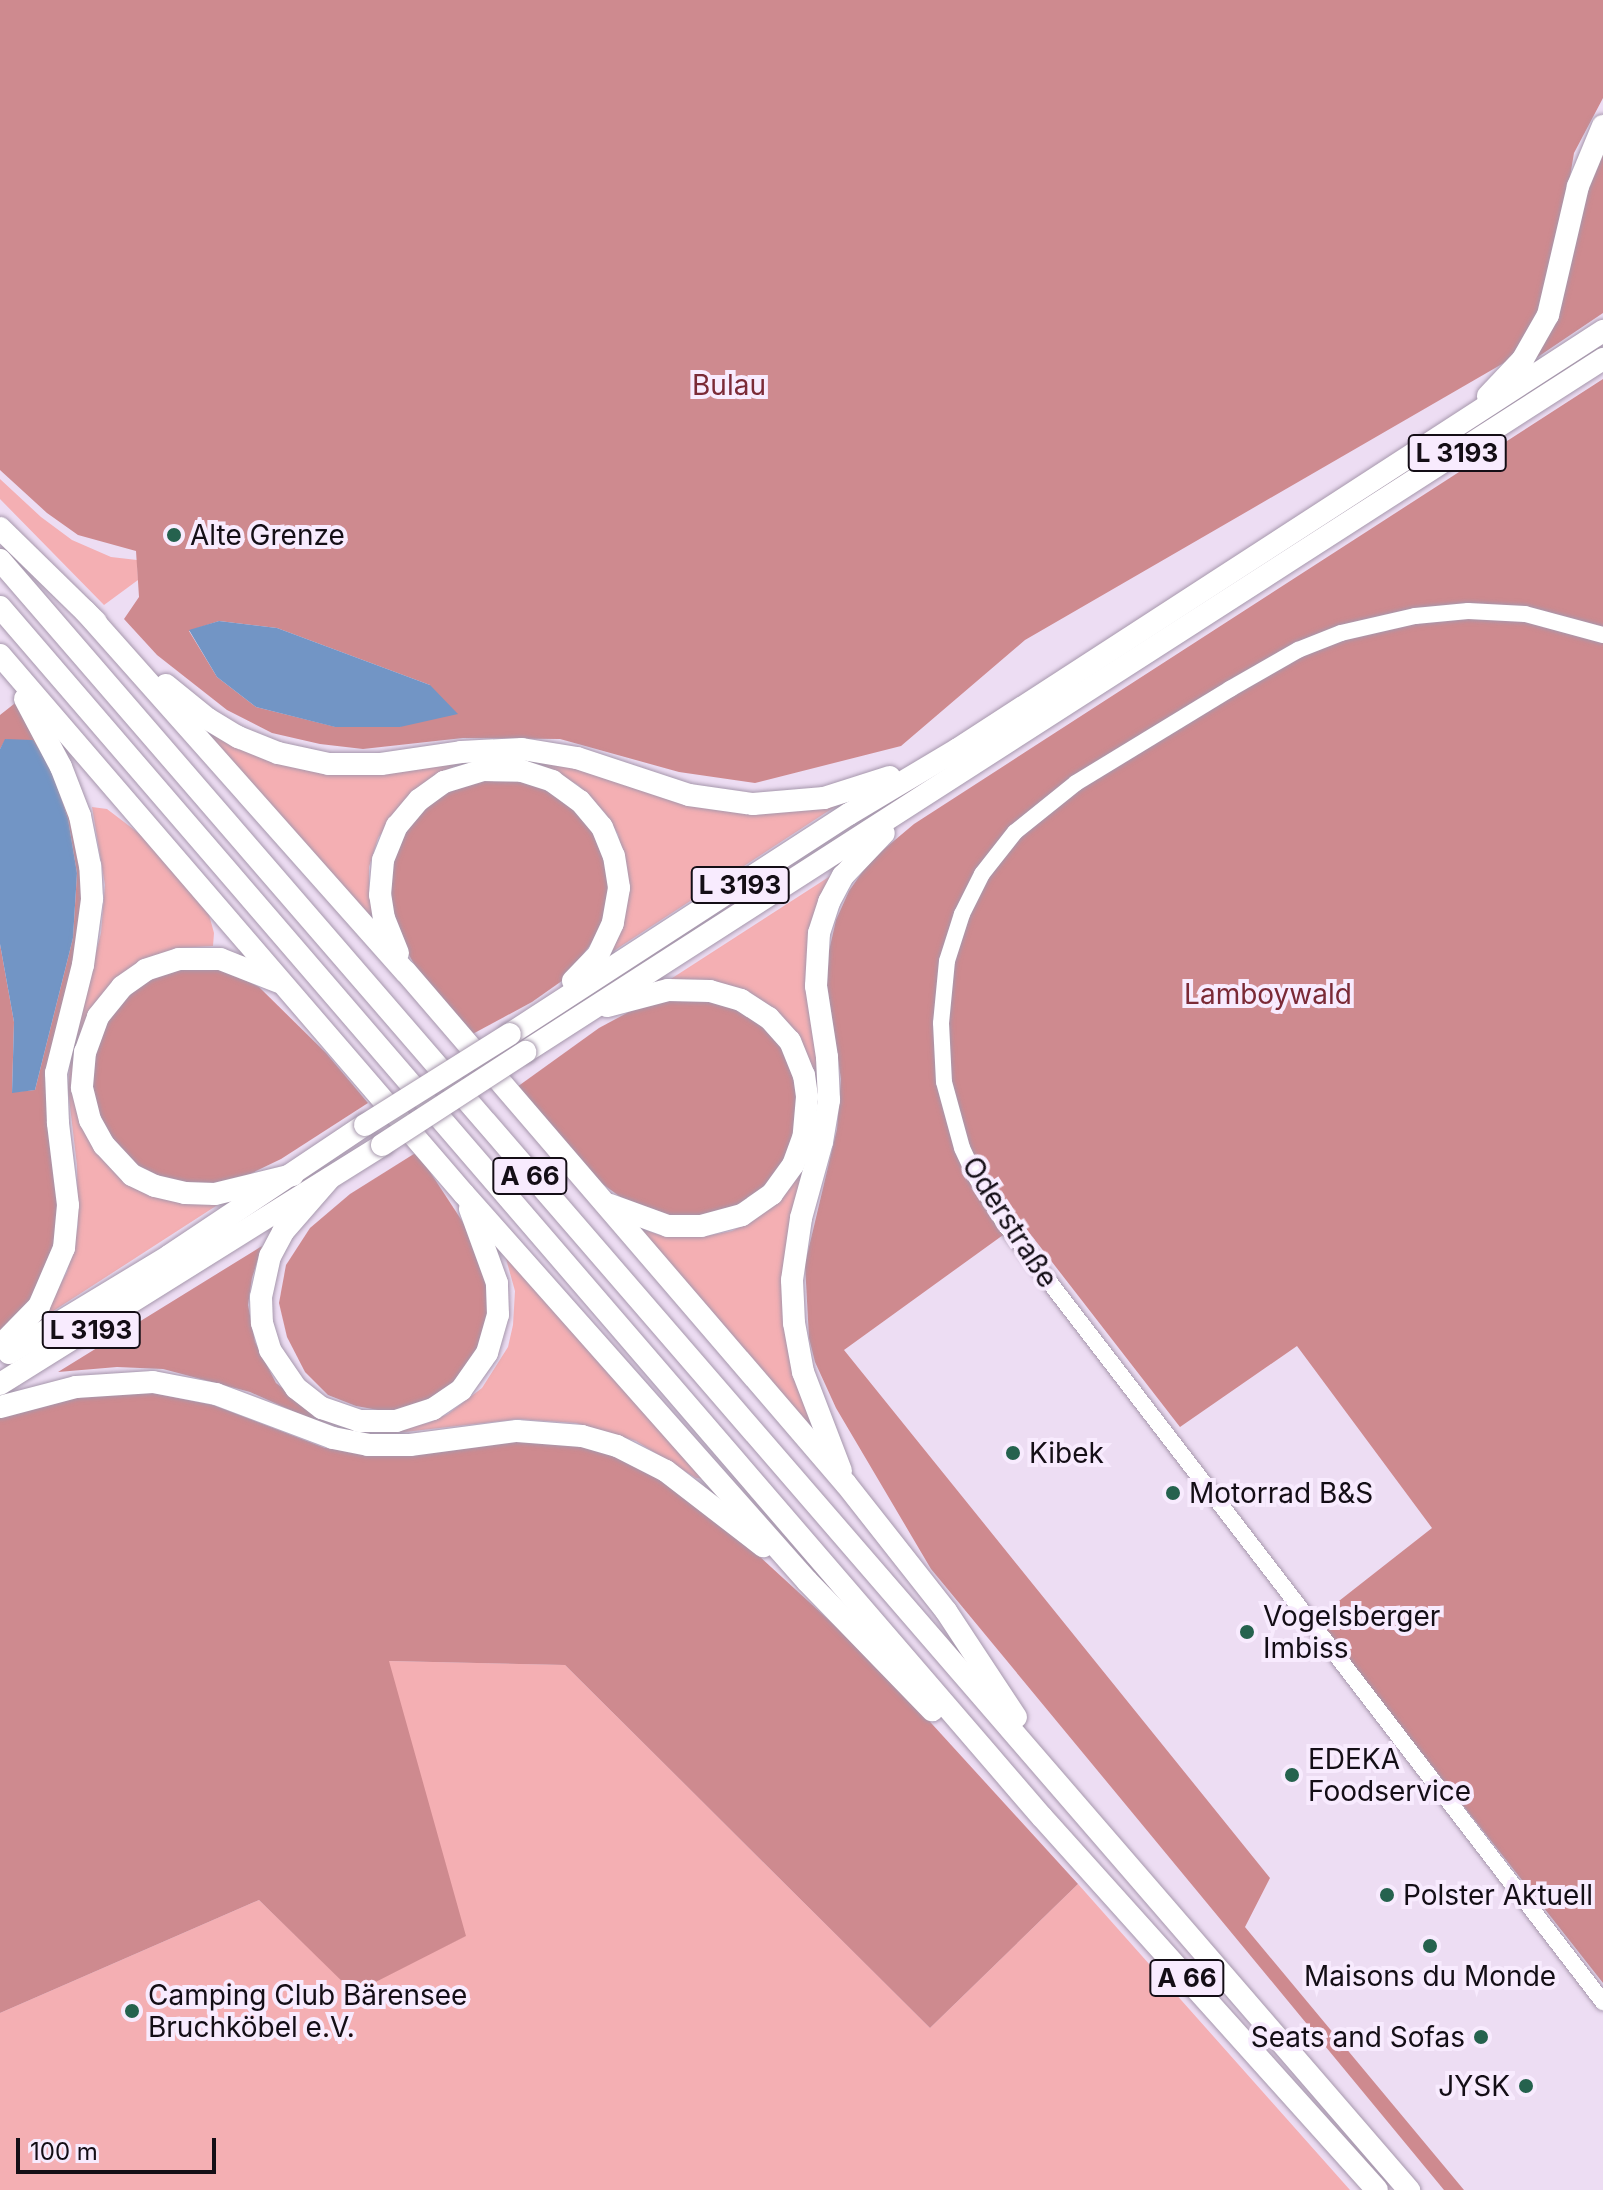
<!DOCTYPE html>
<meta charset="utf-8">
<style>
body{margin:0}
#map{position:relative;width:1603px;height:2190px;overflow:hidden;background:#edddf3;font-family:Inter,sans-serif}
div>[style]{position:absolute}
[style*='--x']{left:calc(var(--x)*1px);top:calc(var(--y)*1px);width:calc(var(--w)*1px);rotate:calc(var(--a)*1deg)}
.green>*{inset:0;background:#f4afb3}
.forest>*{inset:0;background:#ce8a8f}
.water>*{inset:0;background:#7295c5}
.roads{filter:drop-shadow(0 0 2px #a697ac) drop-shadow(0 0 2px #a697ac)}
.secondary>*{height:16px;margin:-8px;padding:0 8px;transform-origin:8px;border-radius:8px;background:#fff}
.highway>*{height:22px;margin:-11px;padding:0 11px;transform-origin:11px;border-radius:11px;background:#fff}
.bridges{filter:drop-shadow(0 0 2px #a697ac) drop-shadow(0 0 2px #a697ac)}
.highway-bridge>*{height:22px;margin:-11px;padding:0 11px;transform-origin:11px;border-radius:11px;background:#fff}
.dots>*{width:22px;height:22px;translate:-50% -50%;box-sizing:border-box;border:4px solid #f8ebfe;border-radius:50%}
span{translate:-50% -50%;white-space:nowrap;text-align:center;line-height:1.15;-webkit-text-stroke:8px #f8ebfe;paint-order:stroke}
.shield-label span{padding:2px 6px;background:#f8ebfe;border:2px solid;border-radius:6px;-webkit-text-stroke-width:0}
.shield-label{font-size:26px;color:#140e16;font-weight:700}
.park-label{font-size:28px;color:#7b2a36}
.poi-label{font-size:28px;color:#140e16}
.left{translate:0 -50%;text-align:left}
.right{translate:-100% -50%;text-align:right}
.street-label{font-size:28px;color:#140e16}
.scale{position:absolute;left:16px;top:2138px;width:200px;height:36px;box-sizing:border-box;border:4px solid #140e16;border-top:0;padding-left:10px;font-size:24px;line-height:28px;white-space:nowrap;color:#140e16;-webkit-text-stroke:6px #f8ebfe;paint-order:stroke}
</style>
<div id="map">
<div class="green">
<i style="clip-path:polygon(0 479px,41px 517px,72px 540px,111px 557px,137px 560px,138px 580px,104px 605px,0 499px)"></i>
<i style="clip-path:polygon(188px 713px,265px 754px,517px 753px,613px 775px,839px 804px,609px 954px,624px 859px,618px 834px,605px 813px,578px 785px,538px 763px,482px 760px,455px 765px,412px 791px,378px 838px,369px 867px,369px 895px,377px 935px)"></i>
<i style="clip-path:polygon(92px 807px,107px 809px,145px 838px,208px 911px,214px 933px,213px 946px,177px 948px,133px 967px,219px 1204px,41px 1319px,67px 1272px,78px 1226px,77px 1166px,68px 1089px,72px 1045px,101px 933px,105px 885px)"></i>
<i style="clip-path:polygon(835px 873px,831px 884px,823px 1078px,792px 1231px,815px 1435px,640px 1234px,641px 1229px,663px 1236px,707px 1236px,732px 1231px,752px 1221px,663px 984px)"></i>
<i style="clip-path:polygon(505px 1255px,705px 1479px,696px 1478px,636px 1441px,576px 1423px,518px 1419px,387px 1434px,315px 1421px,320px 1417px,395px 1429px,428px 1423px,448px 1414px,482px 1388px,508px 1347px,513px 1325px,515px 1291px)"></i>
<i style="clip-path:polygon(388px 1661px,565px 1665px,930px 2028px,1078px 1884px,1350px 2190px,0 2190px,0 2013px,259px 1900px,354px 1992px,465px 1936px)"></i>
</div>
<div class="forest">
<i style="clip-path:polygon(evenodd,0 0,1603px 0,1603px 98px,1574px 153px,1552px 285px,1527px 335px,1509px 360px,1025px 640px,901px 746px,755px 783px,679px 772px,560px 739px,463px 738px,363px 749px,320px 744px,272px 733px,227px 710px,157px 655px,124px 619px,139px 597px,136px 551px,78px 535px,47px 513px,0 470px,0 0,219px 621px,277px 628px,430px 685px,400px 727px,336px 727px,256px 707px,217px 677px,189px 631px,219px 621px)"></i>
<i style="clip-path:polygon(1603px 141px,1603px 313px,1520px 369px,1575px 223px)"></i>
<i style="clip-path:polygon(1603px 379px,1603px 1983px,1316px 1619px,1432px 1528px,1297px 1346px,1180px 1427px,1021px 1222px,844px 1350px,1270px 1878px,1245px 1927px,1464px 2190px,1444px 2190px,931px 1569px,836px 1408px,815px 1362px,809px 1338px,805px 1264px,837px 1129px,841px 1079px,827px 985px,829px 951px,836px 920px,849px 891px,870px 861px,914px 824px)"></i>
<i style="clip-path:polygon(19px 700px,77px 811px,87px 916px,58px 1036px,63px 1213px,43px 1285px,0 1334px,0 944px,14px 1022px,12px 1092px,35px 1090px,73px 938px,77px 873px,68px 819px,51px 768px,6px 739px,0 749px,0 715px)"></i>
<i style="clip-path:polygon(509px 776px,550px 787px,588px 819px,610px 875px,610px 899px,601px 930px,566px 978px,532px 1002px,467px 1037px,418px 971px,400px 939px,389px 912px,390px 860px,409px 819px,450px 784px)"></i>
<i style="clip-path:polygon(197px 966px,229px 972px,259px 987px,326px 1053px,368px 1103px,281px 1159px,246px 1176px,209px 1185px,184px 1185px,135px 1167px,111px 1144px,98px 1115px,92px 1081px,95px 1047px,108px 1014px,133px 989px,164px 971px)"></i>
<i style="clip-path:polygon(668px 999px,723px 1002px,766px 1026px,787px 1050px,802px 1109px,782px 1170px,737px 1212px,686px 1223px,634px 1207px,589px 1174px,517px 1087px,599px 1028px,638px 1007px)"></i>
<i style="clip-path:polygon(417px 1152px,483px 1253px,491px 1293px,489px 1330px,467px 1372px,443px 1395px,415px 1408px,389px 1412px,356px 1406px,328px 1395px,305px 1372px,287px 1337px,279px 1303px,286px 1265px,310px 1228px,350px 1194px)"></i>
<i style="clip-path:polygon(262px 1246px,252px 1278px,248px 1305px,255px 1342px,276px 1383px,320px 1417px,315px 1421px,250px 1392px,163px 1369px,117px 1367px,58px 1372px)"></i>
<i style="clip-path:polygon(92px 1393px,153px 1393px,213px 1405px,325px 1448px,387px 1452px,550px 1436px,625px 1456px,699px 1501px,880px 1667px,1078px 1884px,930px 2028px,565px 1665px,389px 1661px,466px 1936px,354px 1993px,259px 1900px,0 2013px,0 1417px)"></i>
</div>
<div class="water">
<i style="clip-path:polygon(219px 621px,277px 628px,430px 685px,458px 714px,400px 727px,335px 727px,256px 707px,217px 677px,189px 630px)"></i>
<i style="clip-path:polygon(5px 739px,33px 740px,51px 768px,68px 819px,77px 873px,73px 938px,35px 1090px,12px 1093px,14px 1022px,0 944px,0 749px)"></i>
</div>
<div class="roads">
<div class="secondary">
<i style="--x:1603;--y:635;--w:81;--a:-164.9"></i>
<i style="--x:1525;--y:614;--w:57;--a:-177"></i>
<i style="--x:1468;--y:611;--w:53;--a:174.6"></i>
<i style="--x:1415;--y:616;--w:76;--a:167.1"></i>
<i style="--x:1341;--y:633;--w:46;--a:158.4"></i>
<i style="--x:1298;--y:650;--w:78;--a:150.2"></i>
<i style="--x:1230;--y:689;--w:180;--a:148.6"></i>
<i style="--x:1076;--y:783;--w:78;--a:141.2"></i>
<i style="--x:1015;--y:832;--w:53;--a:128.2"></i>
<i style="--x:982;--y:874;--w:45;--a:116.6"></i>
<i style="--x:962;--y:914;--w:49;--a:107.7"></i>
<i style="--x:947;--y:961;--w:62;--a:95.5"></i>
<i style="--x:941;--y:1023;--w:59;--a:87.1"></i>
<i style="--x:944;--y:1082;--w:68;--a:74.7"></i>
<i style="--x:962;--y:1148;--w:29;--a:65"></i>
<i style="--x:974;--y:1174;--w:57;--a:58.5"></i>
<i style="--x:1004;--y:1223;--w:983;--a:52.44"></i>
</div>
<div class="highway">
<i style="--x:1488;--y:396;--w:51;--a:-46.6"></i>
<i style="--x:1523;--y:359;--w:51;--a:-60.4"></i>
<i style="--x:1548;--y:315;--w:132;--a:-76.9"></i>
<i style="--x:1578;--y:186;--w:65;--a:-67.4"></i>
<i style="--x:0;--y:528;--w:134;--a:44.4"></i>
<i style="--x:0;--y:560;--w:2155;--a:49.16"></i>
<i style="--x:0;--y:607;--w:1597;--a:49.27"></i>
<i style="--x:1042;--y:1817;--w:501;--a:48.07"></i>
<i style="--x:85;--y:611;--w:483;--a:48.4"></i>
<i style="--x:406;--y:972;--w:675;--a:49.33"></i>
<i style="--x:846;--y:1484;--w:162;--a:51.8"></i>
<i style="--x:946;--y:1611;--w:127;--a:56.6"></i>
<i style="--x:0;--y:655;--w:711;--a:49.28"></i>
<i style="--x:464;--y:1194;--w:517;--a:48.45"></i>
<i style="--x:807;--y:1581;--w:180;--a:45.9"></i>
<i style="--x:166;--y:685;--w:54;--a:39"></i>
<i style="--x:208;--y:719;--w:35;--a:31"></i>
<i style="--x:238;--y:737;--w:43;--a:21.8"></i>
<i style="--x:278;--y:753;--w:52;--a:12.2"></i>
<i style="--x:329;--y:764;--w:52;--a:0"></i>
<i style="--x:381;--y:764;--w:81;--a:-8.5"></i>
<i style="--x:461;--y:752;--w:61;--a:-2.8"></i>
<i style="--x:522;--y:749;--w:56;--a:9.3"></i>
<i style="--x:577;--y:758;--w:118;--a:18.3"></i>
<i style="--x:689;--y:795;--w:65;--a:8"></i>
<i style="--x:753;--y:804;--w:71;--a:-4.8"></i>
<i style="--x:824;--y:798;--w:69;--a:-17.7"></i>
<i style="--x:398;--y:953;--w:37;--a:-112"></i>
<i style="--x:384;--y:919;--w:24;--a:-99"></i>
<i style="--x:380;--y:895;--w:35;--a:-85"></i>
<i style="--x:383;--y:860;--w:37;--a:-68"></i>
<i style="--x:397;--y:826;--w:34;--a:-50"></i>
<i style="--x:419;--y:800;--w:31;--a:-36"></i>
<i style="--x:444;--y:782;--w:41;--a:-17.1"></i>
<i style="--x:483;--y:770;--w:39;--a:1"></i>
<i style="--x:522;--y:771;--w:32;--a:18"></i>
<i style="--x:552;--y:781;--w:34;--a:36"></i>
<i style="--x:580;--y:801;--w:34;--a:50"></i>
<i style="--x:602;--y:827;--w:31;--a:68"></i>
<i style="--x:614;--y:856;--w:32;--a:81"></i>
<i style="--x:619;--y:888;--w:36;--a:100"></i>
<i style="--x:613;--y:923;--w:35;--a:115"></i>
<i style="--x:598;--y:955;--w:36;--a:134"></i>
<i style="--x:279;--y:982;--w:63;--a:-158.7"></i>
<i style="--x:220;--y:959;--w:41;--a:180"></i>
<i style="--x:179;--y:959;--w:35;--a:162"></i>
<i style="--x:146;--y:970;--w:29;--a:145"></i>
<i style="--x:122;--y:987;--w:38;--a:129"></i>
<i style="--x:98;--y:1017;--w:37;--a:110"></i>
<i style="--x:85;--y:1052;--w:36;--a:95"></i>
<i style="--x:82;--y:1088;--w:33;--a:76"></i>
<i style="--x:90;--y:1120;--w:29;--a:61"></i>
<i style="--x:104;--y:1145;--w:41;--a:47"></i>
<i style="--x:132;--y:1175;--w:25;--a:26"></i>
<i style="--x:155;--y:1186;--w:31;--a:13"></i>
<i style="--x:185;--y:1193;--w:30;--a:2"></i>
<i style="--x:215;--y:1194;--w:80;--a:-13.7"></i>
<i style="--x:607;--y:1006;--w:63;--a:-14.7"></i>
<i style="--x:668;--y:990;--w:42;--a:1.4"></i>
<i style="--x:710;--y:991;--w:32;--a:16"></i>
<i style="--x:741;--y:1000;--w:33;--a:33"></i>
<i style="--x:769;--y:1018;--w:31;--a:48"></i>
<i style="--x:790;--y:1041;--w:37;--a:68"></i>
<i style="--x:804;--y:1075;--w:22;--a:82"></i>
<i style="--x:807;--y:1097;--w:38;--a:95"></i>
<i style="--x:804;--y:1135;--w:32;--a:110"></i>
<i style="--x:793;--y:1165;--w:36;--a:126"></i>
<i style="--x:772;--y:1194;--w:37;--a:145"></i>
<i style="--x:742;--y:1215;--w:42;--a:165"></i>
<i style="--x:701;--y:1226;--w:33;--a:180"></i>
<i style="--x:668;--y:1226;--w:62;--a:-160.1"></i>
<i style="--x:510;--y:1034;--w:404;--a:-33"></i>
<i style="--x:849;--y:814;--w:127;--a:-30.8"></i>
<i style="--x:958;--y:749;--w:769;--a:-32.95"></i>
<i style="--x:525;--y:1052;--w:1282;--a:-32.74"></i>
<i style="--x:329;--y:1179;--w:70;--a:131"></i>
<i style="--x:283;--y:1232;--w:27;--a:118"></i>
<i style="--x:270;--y:1256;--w:42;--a:102.4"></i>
<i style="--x:261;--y:1297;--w:26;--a:88"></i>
<i style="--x:262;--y:1323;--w:28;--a:73"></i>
<i style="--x:270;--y:1350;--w:46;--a:55.6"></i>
<i style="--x:296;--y:1388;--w:33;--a:38"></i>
<i style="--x:322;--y:1408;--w:39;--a:19"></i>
<i style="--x:359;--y:1421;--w:37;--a:0"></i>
<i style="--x:396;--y:1421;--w:39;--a:-18"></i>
<i style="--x:433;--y:1409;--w:34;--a:-34"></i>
<i style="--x:461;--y:1390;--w:45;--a:-54.9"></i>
<i style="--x:487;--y:1353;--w:40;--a:-74"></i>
<i style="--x:498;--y:1315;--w:32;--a:-92"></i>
<i style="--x:497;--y:1283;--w:79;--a:-110"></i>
<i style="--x:0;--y:1346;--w:56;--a:-45.7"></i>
<i style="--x:39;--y:1306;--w:63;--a:-66.7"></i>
<i style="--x:64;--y:1248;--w:43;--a:-84.7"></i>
<i style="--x:68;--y:1205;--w:83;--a:-97"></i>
<i style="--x:58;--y:1123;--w:50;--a:-92.3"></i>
<i style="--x:56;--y:1073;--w:111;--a:-76"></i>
<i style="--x:83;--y:965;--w:67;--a:-82.2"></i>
<i style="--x:92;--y:899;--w:33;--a:-93"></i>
<i style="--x:90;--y:866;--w:51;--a:-101.3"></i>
<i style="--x:80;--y:816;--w:53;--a:-111.2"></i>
<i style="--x:61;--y:767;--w:77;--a:-117.9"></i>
<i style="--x:9;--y:1353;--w:187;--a:-31.2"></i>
<i style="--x:169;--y:1256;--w:236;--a:-33.8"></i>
<i style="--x:0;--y:1384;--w:451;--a:-32"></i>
<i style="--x:0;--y:1407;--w:79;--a:-14.7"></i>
<i style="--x:76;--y:1387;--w:77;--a:-3.7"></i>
<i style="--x:153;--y:1382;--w:64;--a:10.8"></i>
<i style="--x:216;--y:1394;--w:125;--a:20.6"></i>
<i style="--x:333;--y:1438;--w:36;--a:11"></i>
<i style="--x:368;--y:1445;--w:42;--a:0"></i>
<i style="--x:410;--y:1445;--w:108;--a:-7.5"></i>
<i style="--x:517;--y:1431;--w:65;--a:4.4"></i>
<i style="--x:582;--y:1436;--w:36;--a:16"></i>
<i style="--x:617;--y:1446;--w:55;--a:27"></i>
<i style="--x:666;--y:1471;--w:123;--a:37.7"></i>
<i style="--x:841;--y:1471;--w:106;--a:-111"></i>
<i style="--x:803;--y:1372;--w:50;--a:-100.4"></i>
<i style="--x:794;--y:1323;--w:43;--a:-92.7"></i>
<i style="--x:792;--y:1280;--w:63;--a:-81.7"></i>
<i style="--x:801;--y:1218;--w:79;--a:-74.6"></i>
<i style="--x:822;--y:1142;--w:43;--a:-80.5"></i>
<i style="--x:829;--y:1100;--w:43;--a:-92.7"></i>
<i style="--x:827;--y:1057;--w:72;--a:-98.8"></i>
<i style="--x:816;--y:986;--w:53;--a:-86.8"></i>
<i style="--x:819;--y:933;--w:33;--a:-72"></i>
<i style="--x:829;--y:902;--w:30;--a:-62"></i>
<i style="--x:843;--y:876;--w:59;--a:-46.4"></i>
</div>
</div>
<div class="bridges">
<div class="highway-bridge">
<i style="--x:365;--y:1125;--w:171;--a:-32.1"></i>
<i style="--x:382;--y:1145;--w:171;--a:-33"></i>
</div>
</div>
<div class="dots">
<i style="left:174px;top:535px;background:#25624e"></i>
<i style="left:1013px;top:1453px;background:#25624e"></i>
<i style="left:1173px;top:1493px;background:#25624e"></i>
<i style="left:1247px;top:1632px;background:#25624e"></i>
<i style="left:1292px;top:1775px;background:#25624e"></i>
<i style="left:1387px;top:1895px;background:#25624e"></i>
<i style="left:1430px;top:1946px;background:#25624e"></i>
<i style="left:132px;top:2011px;background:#25624e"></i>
<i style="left:1481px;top:2037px;background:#25624e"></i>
<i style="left:1526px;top:2086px;background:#25624e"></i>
</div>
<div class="shield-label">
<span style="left:1457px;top:453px">L 3193</span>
<span style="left:740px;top:885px">L 3193</span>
<span style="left:530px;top:1176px">A 66</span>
<span style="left:91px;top:1330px">L 3193</span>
<span style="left:1187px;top:1978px">A 66</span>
</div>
<div class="park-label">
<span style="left:729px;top:385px">Bulau</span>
<span style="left:1268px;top:994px">Lamboywald</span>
</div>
<div class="poi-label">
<span class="left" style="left:190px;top:535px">Alte Grenze</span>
<span class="left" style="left:1029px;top:1453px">Kibek</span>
<span class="left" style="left:1189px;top:1493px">Motorrad B&amp;S</span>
<span class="left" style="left:1263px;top:1632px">Vogelsberger<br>Imbiss</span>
<span class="left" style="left:1308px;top:1775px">EDEKA<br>Foodservice</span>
<span class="left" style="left:1403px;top:1895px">Polster Aktuell</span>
<span style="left:1430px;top:1976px">Maisons du Monde</span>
<span class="left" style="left:148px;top:2011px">Camping Club Bärensee<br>Bruchköbel e.V.</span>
<span class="right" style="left:1465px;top:2037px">Seats and Sofas</span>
<span class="right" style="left:1510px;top:2086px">JYSK</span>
</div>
<div class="street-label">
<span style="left:1010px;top:1222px;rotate:57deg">Oderstraße</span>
</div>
<div class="scale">100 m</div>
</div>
